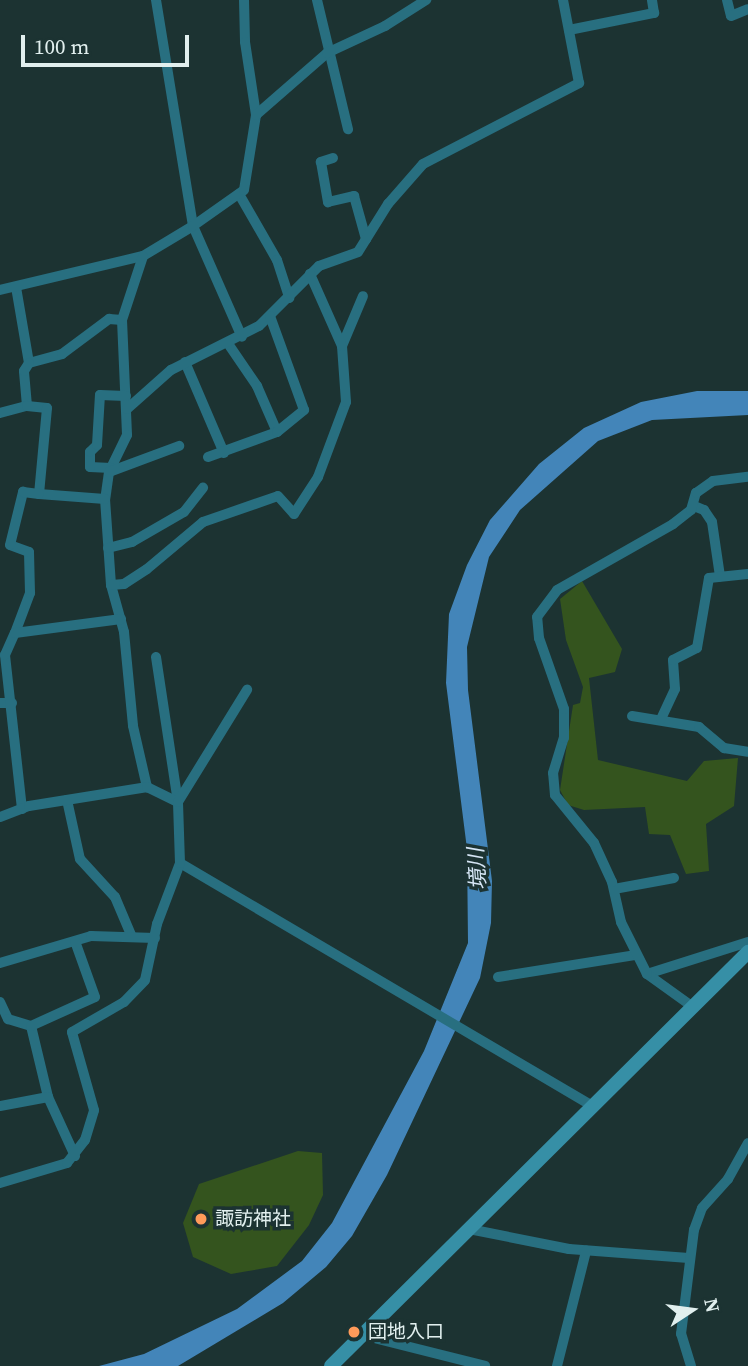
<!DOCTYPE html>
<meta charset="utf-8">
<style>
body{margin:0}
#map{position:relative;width:748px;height:1366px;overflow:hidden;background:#1c3332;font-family:"Source Serif 4","Noto Sans JP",serif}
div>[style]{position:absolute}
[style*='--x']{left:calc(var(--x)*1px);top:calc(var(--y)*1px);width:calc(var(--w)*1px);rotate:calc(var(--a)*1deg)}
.green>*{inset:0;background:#34541e}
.water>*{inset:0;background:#4385b9}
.street>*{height:10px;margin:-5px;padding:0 5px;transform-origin:5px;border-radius:5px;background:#286f80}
.secondary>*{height:14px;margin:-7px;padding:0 7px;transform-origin:7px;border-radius:7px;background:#368fa6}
.dots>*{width:19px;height:19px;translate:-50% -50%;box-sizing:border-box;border:4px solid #1c3332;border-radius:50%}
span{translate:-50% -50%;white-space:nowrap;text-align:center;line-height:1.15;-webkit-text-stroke:7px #1c3332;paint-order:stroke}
.poi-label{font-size:19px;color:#e1efee}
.left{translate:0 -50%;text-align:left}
.water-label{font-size:21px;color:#d6e6f5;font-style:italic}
.north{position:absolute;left:657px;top:1275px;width:70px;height:70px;-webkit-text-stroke:5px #1c3332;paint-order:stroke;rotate:77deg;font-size:19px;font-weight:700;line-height:28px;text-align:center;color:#e1efee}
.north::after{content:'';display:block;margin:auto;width:24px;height:32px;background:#e1efee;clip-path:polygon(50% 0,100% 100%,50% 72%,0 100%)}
.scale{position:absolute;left:21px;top:35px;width:168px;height:32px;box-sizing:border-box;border:4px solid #e1efee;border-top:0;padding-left:9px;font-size:21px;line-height:24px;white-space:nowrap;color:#e1efee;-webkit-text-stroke:5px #1c3332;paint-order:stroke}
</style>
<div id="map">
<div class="green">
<i style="clip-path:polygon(582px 581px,622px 649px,615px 672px,589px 678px,598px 760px,687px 781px,704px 761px,738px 758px,734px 806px,706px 824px,709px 871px,686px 874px,670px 835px,649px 834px,645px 807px,584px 810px,568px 805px,560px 790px,573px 705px,580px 703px,583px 687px,566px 640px,560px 599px)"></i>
<i style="clip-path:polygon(298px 1151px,322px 1153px,323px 1195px,309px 1225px,277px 1266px,231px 1274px,193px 1257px,183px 1223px,199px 1184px)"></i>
</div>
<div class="water">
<i style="clip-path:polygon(697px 391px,748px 391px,748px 415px,652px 420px,598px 441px,520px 510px,489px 557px,467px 647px,468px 690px,492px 881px,491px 923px,480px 978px,387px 1175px,352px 1236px,326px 1267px,283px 1303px,178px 1366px,99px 1366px,144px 1354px,237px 1309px,302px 1261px,332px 1223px,424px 1051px,468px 943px,467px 849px,446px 683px,449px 614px,467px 565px,490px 520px,539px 464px,584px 428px,641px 402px)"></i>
</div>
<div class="street">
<i style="--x:156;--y:0;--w:229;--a:80.7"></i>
<i style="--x:193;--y:226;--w:121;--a:66.2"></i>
<i style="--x:244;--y:0;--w:42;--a:88.6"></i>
<i style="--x:245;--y:42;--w:74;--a:81.4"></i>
<i style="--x:317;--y:0;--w:133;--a:76.5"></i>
<i style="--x:727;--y:0;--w:16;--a:76"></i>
<i style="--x:731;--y:16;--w:18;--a:-22"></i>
<i style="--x:569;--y:30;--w:87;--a:-11.3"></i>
<i style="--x:654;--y:13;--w:13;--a:-99"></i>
<i style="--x:333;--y:158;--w:13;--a:162"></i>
<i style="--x:321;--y:162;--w:41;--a:80.1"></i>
<i style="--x:328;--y:202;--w:27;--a:-13"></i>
<i style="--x:354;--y:196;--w:45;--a:74.4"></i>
<i style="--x:239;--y:194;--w:76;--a:60.1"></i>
<i style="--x:277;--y:260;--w:40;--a:72"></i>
<i style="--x:16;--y:287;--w:77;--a:80.3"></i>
<i style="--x:29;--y:363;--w:34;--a:-15"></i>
<i style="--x:62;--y:354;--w:59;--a:-36.7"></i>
<i style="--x:109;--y:319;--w:13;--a:4"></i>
<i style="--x:122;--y:320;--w:115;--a:87.5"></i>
<i style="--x:127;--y:435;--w:41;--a:115.9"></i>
<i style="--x:109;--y:472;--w:27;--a:98"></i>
<i style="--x:105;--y:499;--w:86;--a:86"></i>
<i style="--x:111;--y:585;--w:49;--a:74.5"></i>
<i style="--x:124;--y:632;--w:94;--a:84.5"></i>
<i style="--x:133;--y:726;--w:63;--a:77.1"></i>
<i style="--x:0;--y:290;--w:147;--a:-13.4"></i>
<i style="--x:143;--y:256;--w:58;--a:-31"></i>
<i style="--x:193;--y:226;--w:62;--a:-35.2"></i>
<i style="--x:244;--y:190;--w:76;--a:-80.9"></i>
<i style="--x:256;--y:115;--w:94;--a:-41.1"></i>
<i style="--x:327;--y:53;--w:64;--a:-25"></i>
<i style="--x:385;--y:26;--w:49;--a:-32.4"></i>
<i style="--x:122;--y:320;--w:67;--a:-71.8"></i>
<i style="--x:229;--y:345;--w:50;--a:55.7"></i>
<i style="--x:257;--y:386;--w:50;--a:66.5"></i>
<i style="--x:342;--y:346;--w:54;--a:-67.2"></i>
<i style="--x:185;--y:362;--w:99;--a:66.8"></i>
<i style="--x:27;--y:406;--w:35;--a:-95"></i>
<i style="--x:24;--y:371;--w:9;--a:-58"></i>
<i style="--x:127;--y:409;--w:59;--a:-41.6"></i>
<i style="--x:171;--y:370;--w:98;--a:-26.6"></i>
<i style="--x:259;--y:326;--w:85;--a:-45"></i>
<i style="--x:319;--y:266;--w:41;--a:-19.7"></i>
<i style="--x:358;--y:252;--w:57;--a:-58"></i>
<i style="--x:388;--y:204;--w:53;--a:-48.8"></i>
<i style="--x:423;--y:164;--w:176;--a:-27.4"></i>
<i style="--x:579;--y:83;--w:85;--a:-100.9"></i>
<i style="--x:0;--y:413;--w:28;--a:-15"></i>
<i style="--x:27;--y:406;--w:20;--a:6"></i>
<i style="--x:47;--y:408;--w:86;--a:95.3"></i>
<i style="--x:39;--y:494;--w:66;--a:4.3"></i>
<i style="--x:208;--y:457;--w:73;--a:-19.9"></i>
<i style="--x:277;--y:432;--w:35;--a:-39"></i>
<i style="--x:304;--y:410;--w:100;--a:-109.9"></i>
<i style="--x:111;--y:468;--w:21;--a:-177"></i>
<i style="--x:90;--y:467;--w:15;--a:-90"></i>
<i style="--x:90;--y:452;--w:10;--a:-45"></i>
<i style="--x:97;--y:445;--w:50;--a:-86.6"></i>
<i style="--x:100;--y:395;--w:26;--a:2"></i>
<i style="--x:109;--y:472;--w:75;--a:-20.4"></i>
<i style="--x:694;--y:506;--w:11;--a:22"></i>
<i style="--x:704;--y:510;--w:14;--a:56"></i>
<i style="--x:712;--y:522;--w:55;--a:81.6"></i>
<i style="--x:108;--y:548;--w:25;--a:-14"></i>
<i style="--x:132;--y:542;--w:60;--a:-30"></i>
<i style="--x:184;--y:512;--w:31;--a:-52"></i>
<i style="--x:111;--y:585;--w:13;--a:-4"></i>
<i style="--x:124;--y:584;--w:27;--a:-33"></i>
<i style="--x:147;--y:569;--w:73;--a:-40"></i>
<i style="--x:203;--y:522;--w:79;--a:-19.1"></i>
<i style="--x:278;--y:496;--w:24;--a:48"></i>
<i style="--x:294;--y:514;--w:44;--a:-57"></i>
<i style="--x:318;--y:477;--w:80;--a:-69.5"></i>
<i style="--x:346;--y:402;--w:56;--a:-94.1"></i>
<i style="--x:342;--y:346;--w:79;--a:-114"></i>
<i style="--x:15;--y:633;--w:43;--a:-69.4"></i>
<i style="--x:30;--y:593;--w:41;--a:-91.4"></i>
<i style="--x:29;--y:552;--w:20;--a:-160"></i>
<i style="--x:10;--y:545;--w:55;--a:-76.2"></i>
<i style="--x:23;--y:492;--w:16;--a:7"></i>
<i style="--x:156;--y:657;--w:147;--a:81.4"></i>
<i style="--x:0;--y:703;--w:12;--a:0"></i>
<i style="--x:632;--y:716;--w:68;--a:9.3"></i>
<i style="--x:699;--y:727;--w:33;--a:40"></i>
<i style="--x:724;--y:748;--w:24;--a:9"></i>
<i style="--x:661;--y:719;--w:33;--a:-65"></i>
<i style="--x:675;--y:689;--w:29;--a:-94"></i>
<i style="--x:673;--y:660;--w:27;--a:-27"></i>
<i style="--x:697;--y:648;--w:71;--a:-80.3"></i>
<i style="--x:709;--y:578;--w:39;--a:-6"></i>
<i style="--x:67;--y:800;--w:60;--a:77.6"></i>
<i style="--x:80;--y:859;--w:52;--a:47.4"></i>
<i style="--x:115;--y:897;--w:43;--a:67"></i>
<i style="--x:22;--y:809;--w:155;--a:-96.3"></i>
<i style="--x:5;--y:655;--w:24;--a:-66"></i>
<i style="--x:15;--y:633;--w:107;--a:-7.5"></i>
<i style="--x:0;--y:817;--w:31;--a:-21"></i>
<i style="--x:29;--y:806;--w:120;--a:-9.1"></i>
<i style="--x:147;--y:787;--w:34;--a:26"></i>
<i style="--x:180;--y:863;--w:478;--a:30.5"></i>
<i style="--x:614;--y:889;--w:61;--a:-10.4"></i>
<i style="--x:0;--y:963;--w:95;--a:-16.5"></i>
<i style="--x:91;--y:936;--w:64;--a:1.8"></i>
<i style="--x:647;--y:974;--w:106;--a:-17.6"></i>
<i style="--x:498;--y:977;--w:140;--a:-9.1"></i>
<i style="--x:0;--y:1002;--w:19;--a:65"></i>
<i style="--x:8;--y:1019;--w:24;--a:17"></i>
<i style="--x:31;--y:1026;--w:73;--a:76.5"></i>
<i style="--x:48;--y:1097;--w:65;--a:65.4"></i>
<i style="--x:693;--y:1007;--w:57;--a:-144.3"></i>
<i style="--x:647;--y:974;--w:58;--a:-116.6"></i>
<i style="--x:621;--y:922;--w:41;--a:-102.7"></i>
<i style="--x:612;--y:882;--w:43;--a:-114.8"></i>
<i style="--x:594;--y:843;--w:62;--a:-129.1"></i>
<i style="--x:555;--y:795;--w:22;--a:-95"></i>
<i style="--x:553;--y:773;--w:37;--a:-73"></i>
<i style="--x:564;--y:738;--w:29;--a:-90"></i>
<i style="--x:564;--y:709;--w:75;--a:-109.4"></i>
<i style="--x:539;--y:638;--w:21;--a:-95"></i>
<i style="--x:537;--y:617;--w:34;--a:-53"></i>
<i style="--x:557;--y:590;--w:133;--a:-29.6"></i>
<i style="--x:673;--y:524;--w:23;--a:-38"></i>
<i style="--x:691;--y:510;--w:18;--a:-74"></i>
<i style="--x:696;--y:493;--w:21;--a:-35"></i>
<i style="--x:713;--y:481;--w:35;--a:-7"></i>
<i style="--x:31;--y:1026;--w:70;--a:-24.4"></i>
<i style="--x:95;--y:997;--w:59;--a:-109.7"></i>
<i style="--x:0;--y:1106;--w:49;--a:-10.6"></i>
<i style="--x:0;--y:1183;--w:70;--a:-16.6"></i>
<i style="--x:67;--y:1163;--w:29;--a:-52"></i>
<i style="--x:85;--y:1140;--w:31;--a:-73"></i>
<i style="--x:94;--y:1110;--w:81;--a:-105.8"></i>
<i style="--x:72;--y:1032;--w:60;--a:-30"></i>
<i style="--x:124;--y:1002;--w:30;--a:-46"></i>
<i style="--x:145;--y:980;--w:57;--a:-77.9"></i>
<i style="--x:157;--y:924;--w:65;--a:-69.3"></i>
<i style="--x:180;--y:863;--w:61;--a:-91.9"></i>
<i style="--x:178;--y:802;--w:132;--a:-58.4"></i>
<i style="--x:469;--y:1229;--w:102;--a:11.3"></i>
<i style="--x:569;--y:1249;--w:120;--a:4.3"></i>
<i style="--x:362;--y:1335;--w:127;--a:14.1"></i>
<i style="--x:557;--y:1366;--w:119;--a:-75.8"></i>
<i style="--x:691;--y:1366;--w:34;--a:-107"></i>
<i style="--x:681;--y:1334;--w:105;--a:-82.9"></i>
<i style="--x:694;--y:1230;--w:23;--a:-70"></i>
<i style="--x:702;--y:1208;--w:39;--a:-48"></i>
<i style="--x:728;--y:1179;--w:41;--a:-60.9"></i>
</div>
<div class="secondary">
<i style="--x:331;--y:1366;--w:588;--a:-44.79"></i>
</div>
<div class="dots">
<i style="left:201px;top:1219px;background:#ff9b5a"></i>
<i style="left:354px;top:1332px;background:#ff9b5a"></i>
</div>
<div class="poi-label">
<span class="left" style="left:215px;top:1219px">諏訪神社</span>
<span class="left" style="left:368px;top:1332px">団地入口</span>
</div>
<div class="water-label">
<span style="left:477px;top:869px;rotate:-94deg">境川</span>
</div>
<div class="north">N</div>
<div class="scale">100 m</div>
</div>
